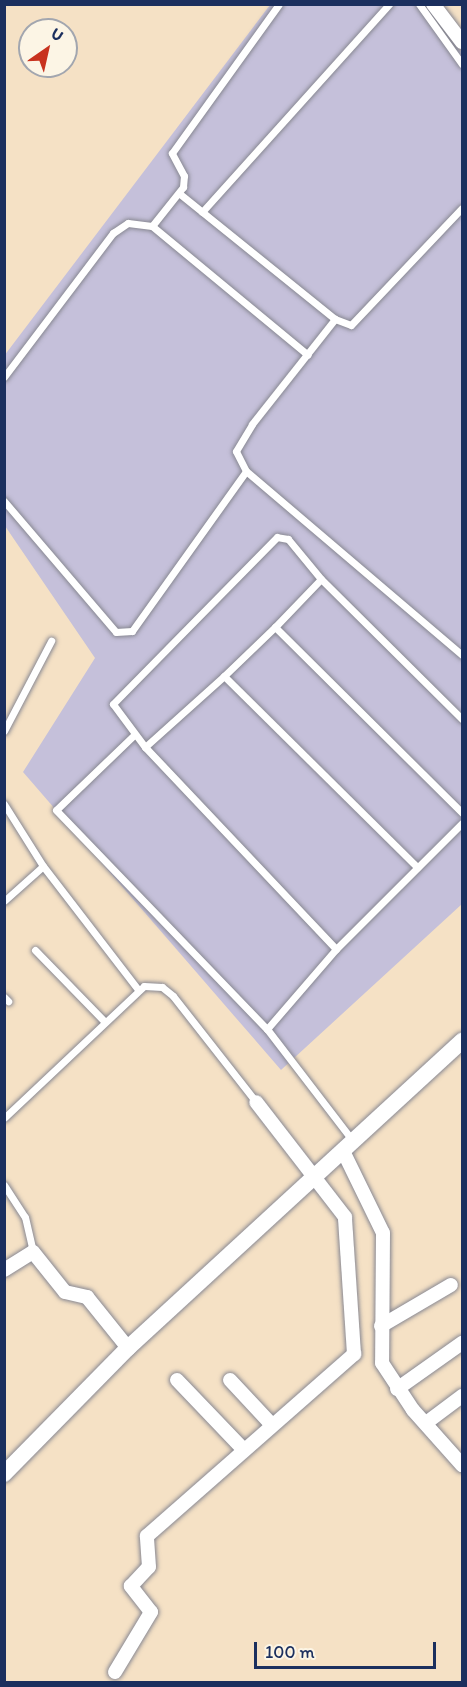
<!DOCTYPE html>
<style>
body{margin:0}
#map{position:relative;width:467px;height:1687px;overflow:hidden;background:#f5e1c5;font-family:Itim,sans-serif}
div>[style]{position:absolute}
[style*='--x']{left:calc(var(--x)*1px);top:calc(var(--y)*1px);width:calc(var(--w)*1px);rotate:calc(var(--a)*1deg)}
.industrial>*{inset:0;background:#c5c0da}
.roads{filter:drop-shadow(0 0 2px #888892) drop-shadow(0 0 2px #888892)}
.service>*{height:7px;margin:-3.5px;padding:0 3.5px;transform-origin:3.5px;border-radius:3.5px;background:#fff}
.minor>*{height:14px;margin:-7px;padding:0 7px;transform-origin:7px;border-radius:7px;background:#fff}
.tertiary>*{height:16px;margin:-8px;padding:0 8px;transform-origin:8px;border-radius:8px;background:#fff}
span{translate:-50% -50%;white-space:nowrap;text-align:center;line-height:1.15;-webkit-text-stroke:6px #fcf5e5;paint-order:stroke}
.frame{position:absolute;inset:0;border:6px solid #1b2f5e;pointer-events:none}
.north{position:absolute;left:18px;top:18px;width:60px;height:60px;box-sizing:border-box;background:#fcf5e5;border:2px solid #a2a6af;border-radius:50%;rotate:34deg;font-size:16px;font-weight:700;line-height:24px;text-align:center;color:#1b2f5e}
.north::after{content:'';display:block;margin:auto;width:21px;height:27px;background:#c8321e;clip-path:polygon(50% 0,100% 100%,50% 72%,0 100%)}
.scale{position:absolute;left:254px;top:1642px;width:182px;height:27px;box-sizing:border-box;border:3px solid #1b2f5e;border-top:0;padding-left:8px;font-size:18px;line-height:21px;white-space:nowrap;color:#1b2f5e;-webkit-text-stroke:4px #fcf5e5;paint-order:stroke}
</style>
<div id="map">
<div class="industrial">
<i style="clip-path:polygon(270px 5px,423px 5px,462px 53px,462px 904px,281px 1070px,23px 772px,95px 658px,5px 526px,4px 356px)"></i>
</div>
<div class="roads">
<div class="service">
<i style="--x:419;--y:4;--w:74;--a:54.4"></i>
<i style="--x:180;--y:194;--w:199;--a:38.9"></i>
<i style="--x:335;--y:319;--w:17;--a:21"></i>
<i style="--x:351;--y:325;--w:161;--a:-46.5"></i>
<i style="--x:202;--y:212;--w:280;--a:-48"></i>
<i style="--x:152;--y:226;--w:50;--a:-51.5"></i>
<i style="--x:183;--y:187;--w:11;--a:-85"></i>
<i style="--x:184;--y:176;--w:26;--a:-118"></i>
<i style="--x:172;--y:153;--w:183;--a:-54.3"></i>
<i style="--x:4;--y:377;--w:181;--a:-52.9"></i>
<i style="--x:113;--y:233;--w:18;--a:-34"></i>
<i style="--x:128;--y:223;--w:24;--a:7"></i>
<i style="--x:152;--y:226;--w:202;--a:39.6"></i>
<i style="--x:246;--y:471;--w:284;--a:40.4"></i>
<i style="--x:4;--y:501;--w:172;--a:49.5"></i>
<i style="--x:116;--y:632;--w:16;--a:-4"></i>
<i style="--x:132;--y:631;--w:196;--a:-54.5"></i>
<i style="--x:246;--y:471;--w:22;--a:-117"></i>
<i style="--x:236;--y:451;--w:31;--a:-59"></i>
<i style="--x:252;--y:424;--w:134;--a:-51.7"></i>
<i style="--x:321;--y:579;--w:52;--a:-129.5"></i>
<i style="--x:288;--y:539;--w:11;--a:-170"></i>
<i style="--x:277;--y:537;--w:234;--a:134.5"></i>
<i style="--x:113;--y:704;--w:54;--a:53.3"></i>
<i style="--x:145;--y:747;--w:278;--a:46.6"></i>
<i style="--x:275;--y:627;--w:66;--a:-46.2"></i>
<i style="--x:321;--y:579;--w:199;--a:44.8"></i>
<i style="--x:224;--y:676;--w:71;--a:-43.9"></i>
<i style="--x:275;--y:627;--w:264;--a:44.8"></i>
<i style="--x:4;--y:731;--w:102;--a:-62.4"></i>
<i style="--x:134;--y:735;--w:108;--a:136.1"></i>
<i style="--x:56;--y:810;--w:304;--a:46.1"></i>
<i style="--x:267;--y:1029;--w:141;--a:52.5"></i>
<i style="--x:145;--y:747;--w:106;--a:-41.9"></i>
<i style="--x:224;--y:676;--w:272;--a:44.7"></i>
<i style="--x:4;--y:804;--w:73;--a:57.8"></i>
<i style="--x:43;--y:866;--w:154;--a:52.4"></i>
<i style="--x:4;--y:901;--w:52;--a:-41.9"></i>
<i style="--x:35;--y:950;--w:99;--a:45.8"></i>
<i style="--x:4;--y:997;--w:6;--a:45"></i>
<i style="--x:267;--y:1029;--w:106;--a:-49.2"></i>
<i style="--x:336;--y:949;--w:178;--a:-45"></i>
<i style="--x:4;--y:1118;--w:192;--a:-43.3"></i>
<i style="--x:144;--y:986;--w:18;--a:3"></i>
<i style="--x:162;--y:987;--w:14;--a:39"></i>
<i style="--x:173;--y:996;--w:135;--a:51.9"></i>
<i style="--x:4;--y:1185;--w:38;--a:57"></i>
<i style="--x:25;--y:1217;--w:36;--a:77"></i>
</div>
<div class="minor">
<i style="--x:433;--y:4;--w:48;--a:52.7"></i>
<i style="--x:343;--y:1151;--w:91;--a:64"></i>
<i style="--x:383;--y:1233;--w:130;--a:90.4"></i>
<i style="--x:382;--y:1363;--w:56;--a:56.6"></i>
<i style="--x:413;--y:1410;--w:74;--a:48.3"></i>
<i style="--x:4;--y:1270;--w:34;--a:-32"></i>
<i style="--x:33;--y:1252;--w:51;--a:51.3"></i>
<i style="--x:65;--y:1292;--w:23;--a:13"></i>
<i style="--x:87;--y:1297;--w:65;--a:51.2"></i>
<i style="--x:381;--y:1326;--w:81;--a:-30.4"></i>
<i style="--x:177;--y:1380;--w:95;--a:46.3"></i>
<i style="--x:230;--y:1380;--w:60;--a:47"></i>
<i style="--x:397;--y:1389;--w:80;--a:-35.3"></i>
<i style="--x:426;--y:1423;--w:45;--a:-36.9"></i>
<i style="--x:115;--y:1672;--w:70;--a:-59"></i>
<i style="--x:151;--y:1612;--w:33;--a:-128"></i>
<i style="--x:131;--y:1586;--w:26;--a:-47"></i>
<i style="--x:149;--y:1567;--w:31;--a:-94"></i>
<i style="--x:147;--y:1536;--w:276;--a:-41.3"></i>
<i style="--x:354;--y:1354;--w:137;--a:-93.8"></i>
<i style="--x:345;--y:1217;--w:145;--a:-127.7"></i>
</div>
<div class="tertiary">
<i style="--x:4;--y:1474;--w:177;--a:-45.5"></i>
<i style="--x:128;--y:1348;--w:454;--a:-42.6"></i>
</div>
</div>
<div class="frame"></div>
<div class="north">U</div>
<div class="scale">100 m</div>
</div>
